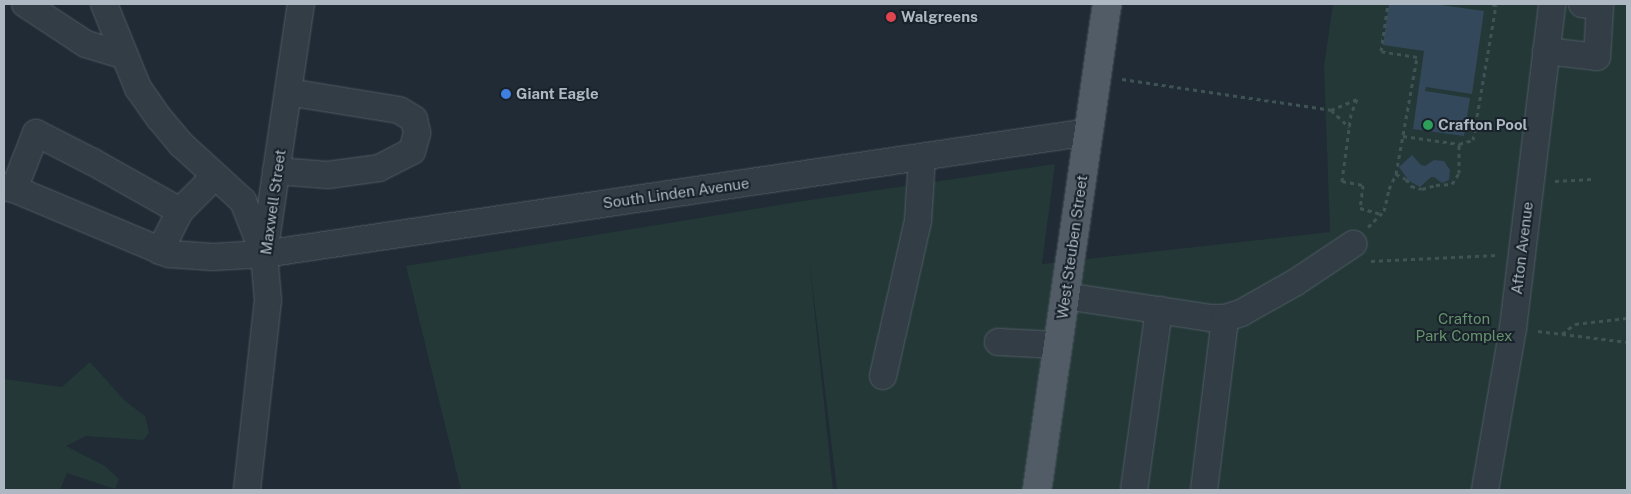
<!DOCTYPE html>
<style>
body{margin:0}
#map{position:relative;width:1631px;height:494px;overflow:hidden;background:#202b35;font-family:"Public Sans",sans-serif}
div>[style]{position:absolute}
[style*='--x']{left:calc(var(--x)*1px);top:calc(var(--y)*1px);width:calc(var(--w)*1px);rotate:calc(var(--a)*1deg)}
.green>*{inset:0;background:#233837}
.water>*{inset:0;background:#34485c}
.path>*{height:3px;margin-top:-1.5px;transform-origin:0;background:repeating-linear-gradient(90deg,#3f5354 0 4px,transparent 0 8px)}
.roads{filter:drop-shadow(0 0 1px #515b64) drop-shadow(0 0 1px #515b64)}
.minor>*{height:26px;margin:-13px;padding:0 13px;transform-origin:13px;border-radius:13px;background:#333d46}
.major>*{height:28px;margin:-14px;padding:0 14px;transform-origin:14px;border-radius:14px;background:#515c66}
.dots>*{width:14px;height:14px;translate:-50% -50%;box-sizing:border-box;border:2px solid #19222a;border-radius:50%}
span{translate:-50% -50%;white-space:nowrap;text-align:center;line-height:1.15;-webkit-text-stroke:4px #19222a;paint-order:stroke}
.poi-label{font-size:15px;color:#adb8c3;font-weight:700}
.left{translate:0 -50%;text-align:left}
.street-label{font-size:15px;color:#adb8c3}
.park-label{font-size:15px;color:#66926d}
.frame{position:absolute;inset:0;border:5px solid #adb8c3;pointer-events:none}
</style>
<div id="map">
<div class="green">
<i style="clip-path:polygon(1333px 4px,1627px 4px,1627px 490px,837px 490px,809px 257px,833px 490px,461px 490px,406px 266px,803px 201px,1055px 164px,1042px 264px,1330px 232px,1324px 66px)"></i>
<i style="clip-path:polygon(90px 362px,125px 401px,145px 416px,149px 433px,143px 440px,86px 436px,66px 446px,105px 466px,119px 479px,115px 489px,67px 473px,60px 490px,4px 490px,4px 379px,62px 387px)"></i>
</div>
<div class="water">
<i style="clip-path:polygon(1389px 4px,1434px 4px,1484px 11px,1472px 94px,1426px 87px,1425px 91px,1470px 98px,1464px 136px,1413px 129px,1424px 51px,1383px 45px)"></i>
<i style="clip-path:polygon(1412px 155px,1421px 165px,1425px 166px,1434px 160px,1444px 161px,1450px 170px,1449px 180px,1442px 183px,1434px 177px,1431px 177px,1420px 187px,1409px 181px,1399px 167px)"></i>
</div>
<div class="path">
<i style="--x:1122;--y:79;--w:211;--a:8.4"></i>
<i style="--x:1331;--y:110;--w:25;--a:43"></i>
<i style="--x:1331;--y:110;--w:28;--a:-23"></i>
<i style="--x:1357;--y:99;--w:16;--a:112"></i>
<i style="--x:1351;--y:114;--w:68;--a:97.7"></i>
<i style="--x:1342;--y:181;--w:21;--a:11"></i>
<i style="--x:1363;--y:185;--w:23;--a:97"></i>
<i style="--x:1360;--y:208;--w:22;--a:16"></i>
<i style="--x:1403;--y:136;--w:57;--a:8.1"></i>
<i style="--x:1396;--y:174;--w:11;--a:27"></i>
<i style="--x:1406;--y:179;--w:9;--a:54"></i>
<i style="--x:1411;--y:186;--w:11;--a:15"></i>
<i style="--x:1422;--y:189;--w:15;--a:-16"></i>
<i style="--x:1436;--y:185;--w:16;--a:-4"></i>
<i style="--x:1452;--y:184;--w:13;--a:-58"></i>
<i style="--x:1459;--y:173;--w:29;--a:-90"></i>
<i style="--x:1459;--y:144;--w:15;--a:-16"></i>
<i style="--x:1473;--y:140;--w:137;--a:-80.3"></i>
<i style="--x:1496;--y:5;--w:7;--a:-172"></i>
<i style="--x:1555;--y:181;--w:37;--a:-3"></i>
<i style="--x:1368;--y:227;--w:23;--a:-45"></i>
<i style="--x:1384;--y:211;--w:23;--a:-77"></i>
<i style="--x:1389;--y:189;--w:17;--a:-65"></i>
<i style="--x:1396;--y:174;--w:119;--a:-79.8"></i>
<i style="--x:1417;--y:57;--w:36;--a:-171"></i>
<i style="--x:1381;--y:51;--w:48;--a:-81.5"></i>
<i style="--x:1371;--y:261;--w:126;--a:-2.7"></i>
<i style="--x:1538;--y:331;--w:90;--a:7"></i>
<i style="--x:1562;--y:334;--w:16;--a:-38"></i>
<i style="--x:1575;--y:324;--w:52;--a:-6.6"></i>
</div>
<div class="roads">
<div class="minor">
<i style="--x:25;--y:4;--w:73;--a:33.3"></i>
<i style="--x:86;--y:44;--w:39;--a:17"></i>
<i style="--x:104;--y:4;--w:91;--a:68"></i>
<i style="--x:138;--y:88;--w:38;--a:55"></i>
<i style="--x:160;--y:119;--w:34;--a:50"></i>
<i style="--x:182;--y:145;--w:83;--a:42.6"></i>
<i style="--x:243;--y:201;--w:57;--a:68.4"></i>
<i style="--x:1546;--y:51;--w:51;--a:6.7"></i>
<i style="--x:1597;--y:57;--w:51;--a:-86.6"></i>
<i style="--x:1600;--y:6;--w:18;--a:-174"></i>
<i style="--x:276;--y:171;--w:52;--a:4.4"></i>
<i style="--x:328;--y:175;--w:51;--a:-7.8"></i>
<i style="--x:379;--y:168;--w:37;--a:-27"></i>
<i style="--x:412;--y:151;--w:19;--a:-74"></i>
<i style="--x:417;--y:133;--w:14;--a:-102"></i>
<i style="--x:414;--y:119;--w:17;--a:-149"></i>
<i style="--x:399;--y:110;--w:112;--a:-170.8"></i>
<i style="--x:4;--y:187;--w:10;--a:11"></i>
<i style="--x:14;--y:189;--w:168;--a:22.8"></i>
<i style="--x:169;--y:254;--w:44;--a:3.9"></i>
<i style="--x:213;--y:257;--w:51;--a:-3.4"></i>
<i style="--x:264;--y:254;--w:834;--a:-8.41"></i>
<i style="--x:14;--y:189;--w:60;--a:-68.6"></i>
<i style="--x:36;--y:133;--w:64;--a:27"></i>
<i style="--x:93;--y:162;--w:100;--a:29.4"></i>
<i style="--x:180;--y:211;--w:45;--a:116.6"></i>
<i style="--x:180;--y:211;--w:49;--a:-45"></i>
<i style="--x:1065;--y:296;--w:148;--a:8.6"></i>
<i style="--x:1211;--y:318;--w:14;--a:0"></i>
<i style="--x:1225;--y:318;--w:17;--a:-17"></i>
<i style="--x:1241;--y:313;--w:63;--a:-29.4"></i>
<i style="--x:1296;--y:282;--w:69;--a:-33.7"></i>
<i style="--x:998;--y:342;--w:60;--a:2.9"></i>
<i style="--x:883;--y:376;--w:159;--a:-77.3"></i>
<i style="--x:918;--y:221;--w:64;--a:-86.4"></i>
<i style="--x:247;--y:490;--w:191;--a:-83.7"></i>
<i style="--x:268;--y:300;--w:46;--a:-95"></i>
<i style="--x:264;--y:254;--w:253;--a:-81.6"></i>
<i style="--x:1134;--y:490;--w:182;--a:-82.1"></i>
<i style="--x:1204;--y:490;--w:173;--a:-83"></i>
<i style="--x:1485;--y:490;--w:164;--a:-80.2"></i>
<i style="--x:1513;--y:328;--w:326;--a:-83.1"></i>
</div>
<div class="major">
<i style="--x:1037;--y:490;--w:491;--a:-81.8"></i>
</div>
</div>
<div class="dots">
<i style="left:891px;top:17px;background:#e0444e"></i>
<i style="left:506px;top:94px;background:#3f7fe0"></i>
<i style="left:1428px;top:125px;background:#2e9e5b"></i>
</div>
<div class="poi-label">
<span class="left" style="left:901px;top:17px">Walgreens</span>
<span class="left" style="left:516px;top:94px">Giant Eagle</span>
<span class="left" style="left:1438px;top:125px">Crafton Pool</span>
</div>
<div class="street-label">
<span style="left:676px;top:193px;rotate:-8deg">South Linden Avenue</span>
<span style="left:273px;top:202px;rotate:-82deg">Maxwell Street</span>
<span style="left:1072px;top:247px;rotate:-82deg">West Steuben Street</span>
<span style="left:1522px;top:248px;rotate:-83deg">Afton Avenue</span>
</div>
<div class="park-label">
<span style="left:1464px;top:327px">Crafton<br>Park Complex</span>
</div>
<div class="frame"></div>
</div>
